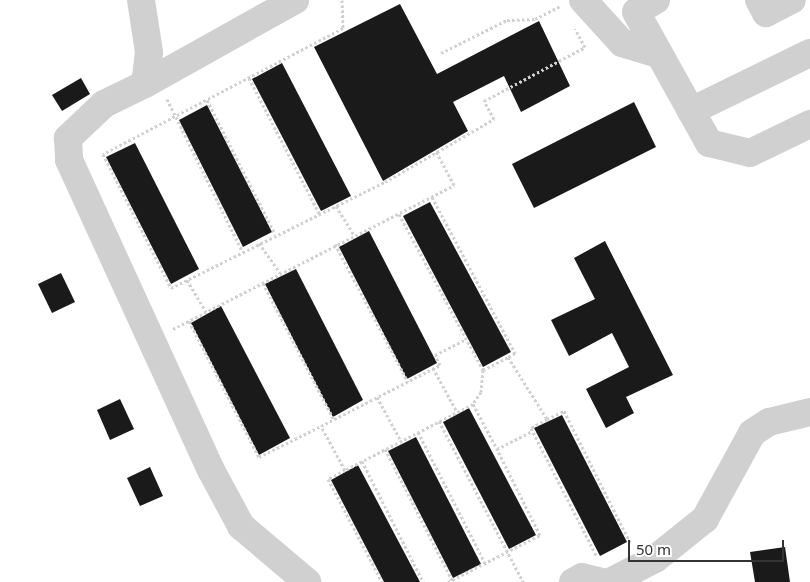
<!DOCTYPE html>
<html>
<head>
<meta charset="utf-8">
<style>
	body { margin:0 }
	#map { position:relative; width:810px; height:582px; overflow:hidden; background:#fff; font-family:"Noto Sans",sans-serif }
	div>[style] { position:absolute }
	.building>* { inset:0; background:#1a1a1a }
	.path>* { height:3px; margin-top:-1.5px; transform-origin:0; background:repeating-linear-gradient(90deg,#d0d0d0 0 2.5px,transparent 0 5px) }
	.minor>* { height:28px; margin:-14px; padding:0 14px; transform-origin:14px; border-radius:14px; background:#d0d0d0 }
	span { translate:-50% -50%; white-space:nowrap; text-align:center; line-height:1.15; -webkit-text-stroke:5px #fff; paint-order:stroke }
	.scale { position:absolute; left:628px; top:540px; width:156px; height:22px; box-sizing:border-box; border:2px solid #333; border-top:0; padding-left:6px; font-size:15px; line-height:18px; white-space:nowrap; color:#333; -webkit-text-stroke:4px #fff; paint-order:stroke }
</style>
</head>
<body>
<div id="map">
	<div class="building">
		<div style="clip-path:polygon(400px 4px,437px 74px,539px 21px,570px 86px,521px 112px,504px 76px,453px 102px,468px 131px,383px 181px,314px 47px)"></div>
		<div style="clip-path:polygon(282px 63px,351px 196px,321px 211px,252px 79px)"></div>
		<div style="clip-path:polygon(81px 78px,90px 94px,62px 111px,52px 95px)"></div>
		<div style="clip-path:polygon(634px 102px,656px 147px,534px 208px,512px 164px)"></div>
		<div style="clip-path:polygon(207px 105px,272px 232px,243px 247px,179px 120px)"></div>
		<div style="clip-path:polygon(135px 143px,199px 269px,171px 284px,106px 157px)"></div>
		<div style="clip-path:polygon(430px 202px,511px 352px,483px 367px,403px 216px)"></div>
		<div style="clip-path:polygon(369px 231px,437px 363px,407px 379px,339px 247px)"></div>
		<div style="clip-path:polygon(605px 241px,673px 375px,626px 397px,634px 413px,606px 428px,586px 389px,629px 367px,612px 333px,569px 356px,551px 320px,595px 299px,574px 258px)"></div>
		<div style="clip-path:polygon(296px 269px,363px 400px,333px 417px,265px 284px)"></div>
		<div style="clip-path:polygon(61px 273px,75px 302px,52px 313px,38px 284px)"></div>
		<div style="clip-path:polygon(221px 306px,290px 438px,259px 455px,191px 323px)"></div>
		<div style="clip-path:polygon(120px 399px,134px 429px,110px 440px,97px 410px)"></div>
		<div style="clip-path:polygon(469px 408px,536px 535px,509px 549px,443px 422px)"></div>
		<div style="clip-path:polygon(562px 415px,627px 542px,600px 556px,534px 428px)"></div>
		<div style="clip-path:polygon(416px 437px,481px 564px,453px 578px,388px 451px)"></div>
		<div style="clip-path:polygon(358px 465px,420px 582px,384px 582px,331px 480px)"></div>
		<div style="clip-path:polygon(150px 467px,163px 496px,140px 506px,127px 478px)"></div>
		<div style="clip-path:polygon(785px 547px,790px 582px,755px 582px,750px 552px)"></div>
	</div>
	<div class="path">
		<div style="left:342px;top:0;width:28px;rotate:88deg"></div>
		<div style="left:343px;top:28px;width:271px;rotate:152.3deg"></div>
		<div style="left:103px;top:154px;width:150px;rotate:63.1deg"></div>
		<div style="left:171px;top:288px;width:239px;rotate:-26.4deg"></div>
		<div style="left:385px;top:182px;width:126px;rotate:-30deg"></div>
		<div style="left:494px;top:119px;width:21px;rotate:-119deg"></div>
		<div style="left:484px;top:101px;width:115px;rotate:-28.1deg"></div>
		<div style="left:585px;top:47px;width:21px;rotate:-119deg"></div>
		<div style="left:441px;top:53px;width:74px;rotate:-26.6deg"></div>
		<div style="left:507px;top:20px;width:28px;rotate:-2deg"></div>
		<div style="left:535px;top:19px;width:30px;rotate:-27deg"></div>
		<div style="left:249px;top:78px;width:152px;rotate:62.6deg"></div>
		<div style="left:167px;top:99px;width:169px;rotate:63.7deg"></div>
		<div style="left:207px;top:100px;width:150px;rotate:63.1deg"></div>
		<div style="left:432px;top:197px;width:177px;rotate:62deg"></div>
		<div style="left:515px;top:353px;width:8px;rotate:150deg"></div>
		<div style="left:508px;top:357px;width:73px;rotate:57.8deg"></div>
		<div style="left:547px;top:419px;width:19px;rotate:-25deg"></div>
		<div style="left:564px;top:411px;width:147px;rotate:63.3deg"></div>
		<div style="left:336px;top:206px;width:34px;rotate:58deg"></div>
		<div style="left:399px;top:214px;width:177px;rotate:61.7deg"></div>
		<div style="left:483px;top:370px;width:22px;rotate:95deg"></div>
		<div style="left:481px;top:392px;width:14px;rotate:124deg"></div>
		<div style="left:473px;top:404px;width:144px;rotate:152.7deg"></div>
		<div style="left:345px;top:470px;width:50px;rotate:-118.6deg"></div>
		<div style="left:321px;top:426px;width:134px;rotate:-27.1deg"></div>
		<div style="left:440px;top:365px;width:11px;rotate:-117deg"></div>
		<div style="left:435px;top:355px;width:35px;rotate:-27deg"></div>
		<div style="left:259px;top:243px;width:37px;rotate:55deg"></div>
		<div style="left:335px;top:244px;width:156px;rotate:62.1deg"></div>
		<div style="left:187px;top:280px;width:37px;rotate:59deg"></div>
		<div style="left:263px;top:283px;width:154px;rotate:62.6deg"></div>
		<div style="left:189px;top:321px;width:153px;rotate:62.8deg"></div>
		<div style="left:259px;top:457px;width:69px;rotate:-26.6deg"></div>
		<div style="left:173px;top:329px;width:316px;rotate:-27.1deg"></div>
		<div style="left:454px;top:185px;width:38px;rotate:-118deg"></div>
		<div style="left:433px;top:368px;width:50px;rotate:61.4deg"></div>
		<div style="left:483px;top:370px;width:28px;rotate:-27deg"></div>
		<div style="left:377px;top:397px;width:50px;rotate:61.4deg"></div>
		<div style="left:473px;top:404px;width:51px;rotate:61.9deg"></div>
		<div style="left:547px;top:419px;width:18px;rotate:151deg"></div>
		<div style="left:531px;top:428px;width:143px;rotate:62.9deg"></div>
		<div style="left:439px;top:421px;width:182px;rotate:62.4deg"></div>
		<div style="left:418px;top:432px;width:147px;rotate:62.9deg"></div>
		<div style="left:385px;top:449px;width:149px;rotate:62.9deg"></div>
		<div style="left:362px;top:461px;width:136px;rotate:63.2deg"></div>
		<div style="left:345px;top:470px;width:19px;rotate:152deg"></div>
		<div style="left:328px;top:479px;width:116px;rotate:62.3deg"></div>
		<div style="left:448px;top:582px;width:103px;rotate:-27.1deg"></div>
		<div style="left:540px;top:535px;width:96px;rotate:-116.6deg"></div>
		<div style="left:497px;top:449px;width:39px;rotate:-27deg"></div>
	</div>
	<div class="minor">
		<div style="left:141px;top:0;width:53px;rotate:81.3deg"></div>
		<div style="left:149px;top:52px;width:32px;rotate:97deg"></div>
		<div style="left:145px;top:84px;width:46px;rotate:154deg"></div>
		<div style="left:104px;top:104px;width:50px;rotate:136.6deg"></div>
		<div style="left:68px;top:138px;width:22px;rotate:87deg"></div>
		<div style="left:69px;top:160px;width:341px;rotate:65.4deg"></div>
		<div style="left:211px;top:470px;width:64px;rotate:61.8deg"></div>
		<div style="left:241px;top:526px;width:87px;rotate:40.3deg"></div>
		<div style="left:583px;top:0;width:58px;rotate:47.8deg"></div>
		<div style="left:622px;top:43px;width:39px;rotate:17deg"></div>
		<div style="left:656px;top:0;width:23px;rotate:149deg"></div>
		<div style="left:636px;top:12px;width:150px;rotate:60.9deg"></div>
		<div style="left:709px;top:143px;width:42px;rotate:13.7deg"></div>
		<div style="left:750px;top:153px;width:67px;rotate:-25.8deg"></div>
		<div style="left:759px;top:0;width:15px;rotate:62deg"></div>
		<div style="left:766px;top:13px;width:29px;rotate:-27deg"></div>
		<div style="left:145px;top:84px;width:172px;rotate:-29.2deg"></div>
		<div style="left:691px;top:111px;width:132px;rotate:-26deg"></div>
		<div style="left:573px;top:582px;width:10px;rotate:-29deg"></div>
		<div style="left:582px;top:577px;width:21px;rotate:14deg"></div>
		<div style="left:610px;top:582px;width:51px;rotate:-27.1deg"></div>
		<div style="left:655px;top:559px;width:64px;rotate:-38.7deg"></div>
		<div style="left:705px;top:519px;width:98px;rotate:-61.3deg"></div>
		<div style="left:752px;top:433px;width:20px;rotate:-33deg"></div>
		<div style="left:769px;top:422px;width:42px;rotate:-13.7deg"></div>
	</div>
	<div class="scale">50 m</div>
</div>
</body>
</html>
